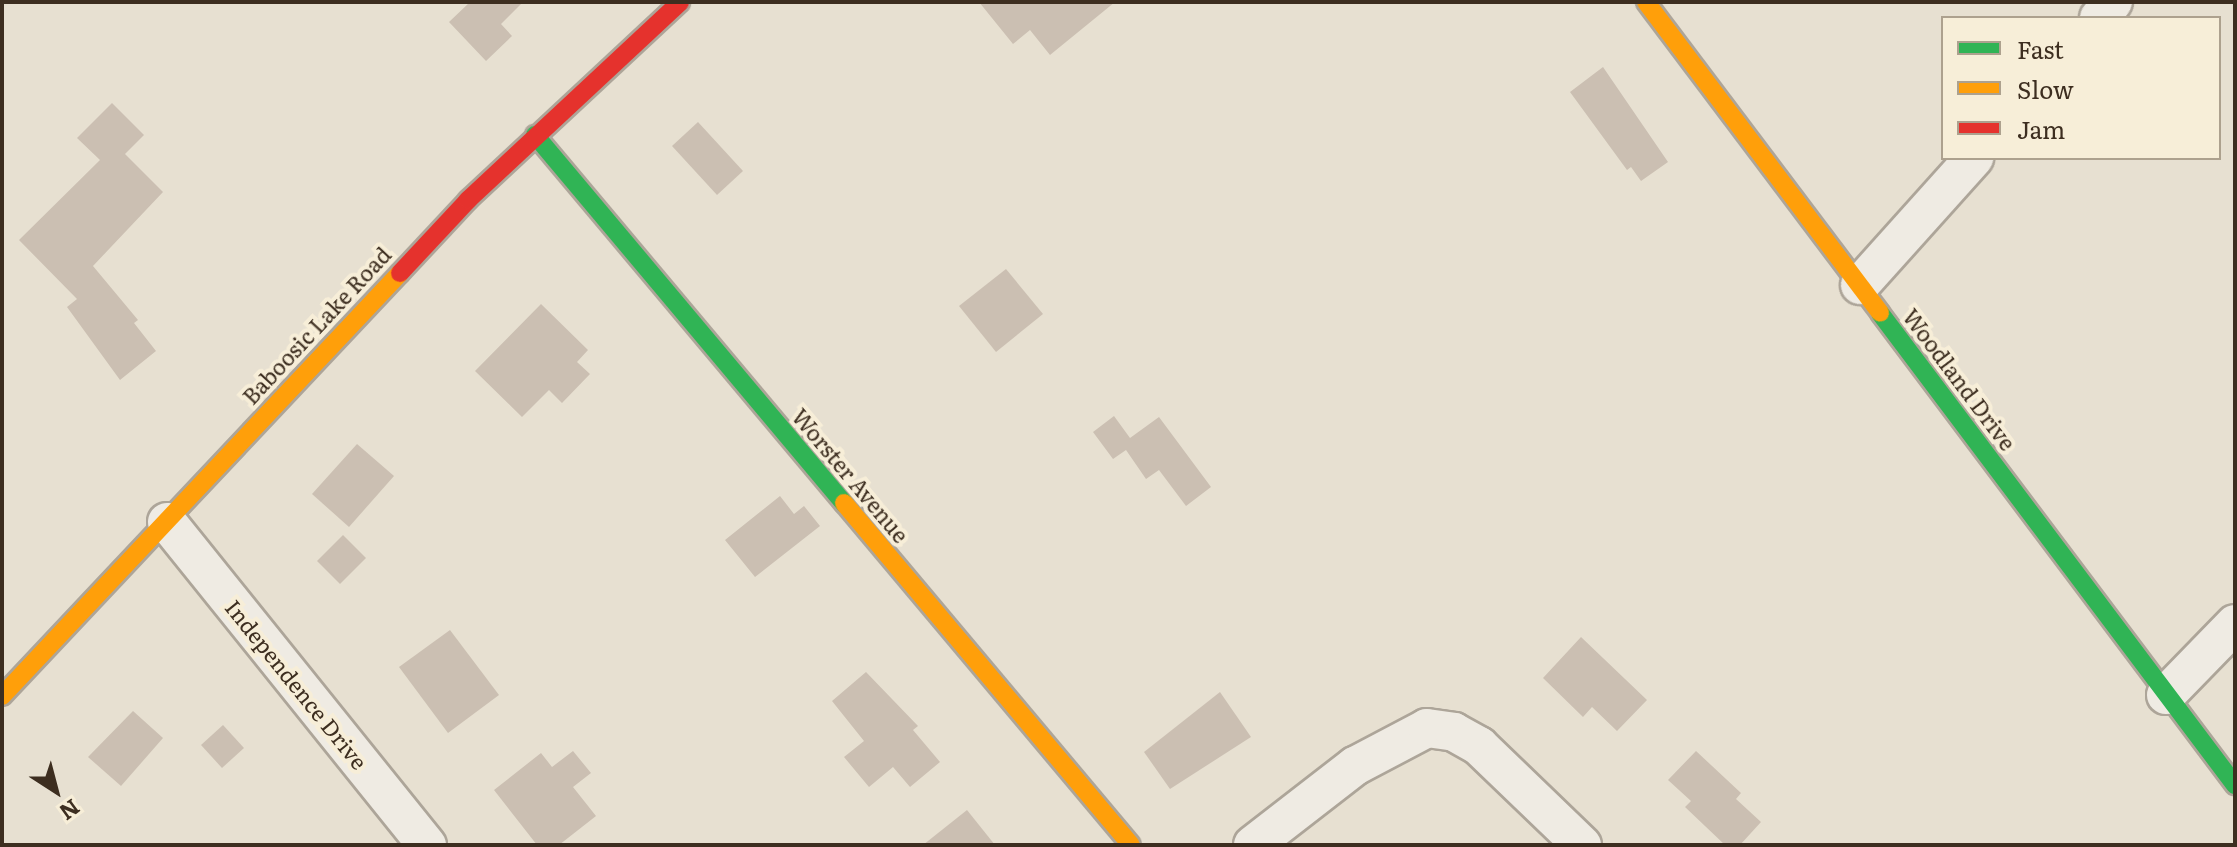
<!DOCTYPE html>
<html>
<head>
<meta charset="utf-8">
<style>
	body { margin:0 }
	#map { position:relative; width:2237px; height:847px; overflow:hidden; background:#e7e0d1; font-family:Literata,serif }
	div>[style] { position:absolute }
	.building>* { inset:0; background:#cbbfb2 }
	.roads { filter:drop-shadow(2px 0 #ada599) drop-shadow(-2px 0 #ada599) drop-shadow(0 2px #ada599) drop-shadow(0 -2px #ada599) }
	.street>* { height:38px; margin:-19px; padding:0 19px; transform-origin:19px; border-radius:19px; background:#efebe3 }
	.fast>* { height:18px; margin:-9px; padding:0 9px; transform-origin:9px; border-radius:9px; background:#30b455 }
	.slow>* { height:18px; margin:-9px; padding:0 9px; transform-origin:9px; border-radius:9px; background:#ff9f0a }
	.jam>* { height:18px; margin:-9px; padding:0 9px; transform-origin:9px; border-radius:9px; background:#e5322d }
	span { translate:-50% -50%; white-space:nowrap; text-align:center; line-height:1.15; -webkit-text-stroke:8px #f7eed8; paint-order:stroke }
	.street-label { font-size:22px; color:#3d2e20 }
	.frame { position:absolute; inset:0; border:4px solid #3d2e20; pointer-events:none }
	.legend { position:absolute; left:1941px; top:16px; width:280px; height:144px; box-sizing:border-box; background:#f7eed8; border:2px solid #ada18e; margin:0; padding:10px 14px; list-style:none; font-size:24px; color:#3d2e20 }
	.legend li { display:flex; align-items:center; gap:16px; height:40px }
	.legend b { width:40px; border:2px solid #ada18e }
	.north { position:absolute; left:16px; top:751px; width:80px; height:80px; -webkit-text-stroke:6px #f7eed8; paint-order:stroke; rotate:144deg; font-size:22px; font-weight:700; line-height:32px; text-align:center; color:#3d2e20 }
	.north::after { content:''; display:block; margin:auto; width:28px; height:36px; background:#3d2e20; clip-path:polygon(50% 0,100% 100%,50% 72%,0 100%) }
</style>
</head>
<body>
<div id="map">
	<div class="building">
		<div style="clip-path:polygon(470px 2px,523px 2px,501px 24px,512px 36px,486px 61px,449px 22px)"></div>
		<div style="clip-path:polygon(979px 2px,1115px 2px,1050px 55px,1030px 30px,1013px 44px)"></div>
		<div style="clip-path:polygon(1603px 67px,1668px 162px,1641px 181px,1631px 167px,1627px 170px,1570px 92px)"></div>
		<div style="clip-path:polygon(112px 103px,144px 135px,125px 154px,163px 192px,93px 266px,138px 320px,134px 323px,156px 351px,120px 380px,67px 307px,77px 299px,19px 240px,100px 160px,77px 138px)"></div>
		<div style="clip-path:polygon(698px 122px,743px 171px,717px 195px,672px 146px)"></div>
		<div style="clip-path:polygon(1006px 269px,1043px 314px,996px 352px,959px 306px)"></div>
		<div style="clip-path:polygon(541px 304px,588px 350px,577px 362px,590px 374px,562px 403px,549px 390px,522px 417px,475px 371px)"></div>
		<div style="clip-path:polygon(1114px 416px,1130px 438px,1159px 417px,1211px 487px,1186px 506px,1159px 470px,1146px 479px,1126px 450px,1113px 459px,1093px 432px)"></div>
		<div style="clip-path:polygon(357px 444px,394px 476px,349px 527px,312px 494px)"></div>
		<div style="clip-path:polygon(780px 496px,794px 514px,804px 506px,820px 526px,755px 577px,725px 540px)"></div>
		<div style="clip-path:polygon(343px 535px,366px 558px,340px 584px,317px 561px)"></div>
		<div style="clip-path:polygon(450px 630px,499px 695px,448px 733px,399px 667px)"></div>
		<div style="clip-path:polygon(1581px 637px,1647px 700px,1617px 731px,1592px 707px,1583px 717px,1543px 678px)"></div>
		<div style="clip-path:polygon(866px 672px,918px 726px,913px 730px,940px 762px,910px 787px,893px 767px,869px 787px,844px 757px,864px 741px,832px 701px)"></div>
		<div style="clip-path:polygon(1220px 692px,1251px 737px,1170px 789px,1144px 752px)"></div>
		<div style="clip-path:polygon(133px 711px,163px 738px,121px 786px,88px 757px)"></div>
		<div style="clip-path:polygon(223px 725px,244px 748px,222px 768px,201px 745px)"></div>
		<div style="clip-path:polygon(573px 751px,591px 773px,573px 787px,596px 816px,559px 845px,537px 845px,494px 790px,541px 753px,552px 767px)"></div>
		<div style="clip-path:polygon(1696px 751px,1741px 793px,1736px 799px,1761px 822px,1740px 845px,1725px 845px,1685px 807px,1691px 801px,1668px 780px)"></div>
		<div style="clip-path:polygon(967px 810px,995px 845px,923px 845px)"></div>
	</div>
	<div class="roads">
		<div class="street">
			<div style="left:2099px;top:18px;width:21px;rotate:-49deg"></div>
			<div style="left:1860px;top:285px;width:171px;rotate:-48.1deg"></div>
			<div style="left:167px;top:522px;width:415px;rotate:51.2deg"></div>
			<div style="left:2166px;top:695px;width:99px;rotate:-45.8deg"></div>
			<div style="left:1253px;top:845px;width:129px;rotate:-37.8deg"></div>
			<div style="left:1355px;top:766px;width:81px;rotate:-27.8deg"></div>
			<div style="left:1427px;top:728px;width:27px;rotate:8deg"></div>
			<div style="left:1454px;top:732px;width:29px;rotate:29deg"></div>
			<div style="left:1479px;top:746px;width:143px;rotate:43.9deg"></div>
		</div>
		<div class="fast">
			<div style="left:535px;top:135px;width:481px;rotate:50deg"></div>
			<div style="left:1880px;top:313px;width:591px;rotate:53.05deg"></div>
		</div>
		<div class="slow">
			<div style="left:1646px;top:2px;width:389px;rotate:53deg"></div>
			<div style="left:844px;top:503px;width:446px;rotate:50deg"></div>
			<div style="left:2px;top:696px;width:581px;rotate:-46.74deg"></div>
		</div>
		<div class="jam">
			<div style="left:400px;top:273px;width:100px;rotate:-47deg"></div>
			<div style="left:468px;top:200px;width:290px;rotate:-43deg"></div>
		</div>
	</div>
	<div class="street-label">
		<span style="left:316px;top:325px;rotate:-47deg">Baboosic Lake Road</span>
		<span style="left:1960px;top:379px;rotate:53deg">Woodland Drive</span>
		<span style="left:851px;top:475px;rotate:50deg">Worster Avenue</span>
		<span style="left:297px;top:684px;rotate:51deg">Independence Drive</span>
	</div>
	<div class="frame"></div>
	<ul class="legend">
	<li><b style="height:10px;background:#30b455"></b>Fast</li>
	<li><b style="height:10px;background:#ff9f0a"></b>Slow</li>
	<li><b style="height:10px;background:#e5322d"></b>Jam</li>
	</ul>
	<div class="north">N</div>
</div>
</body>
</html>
